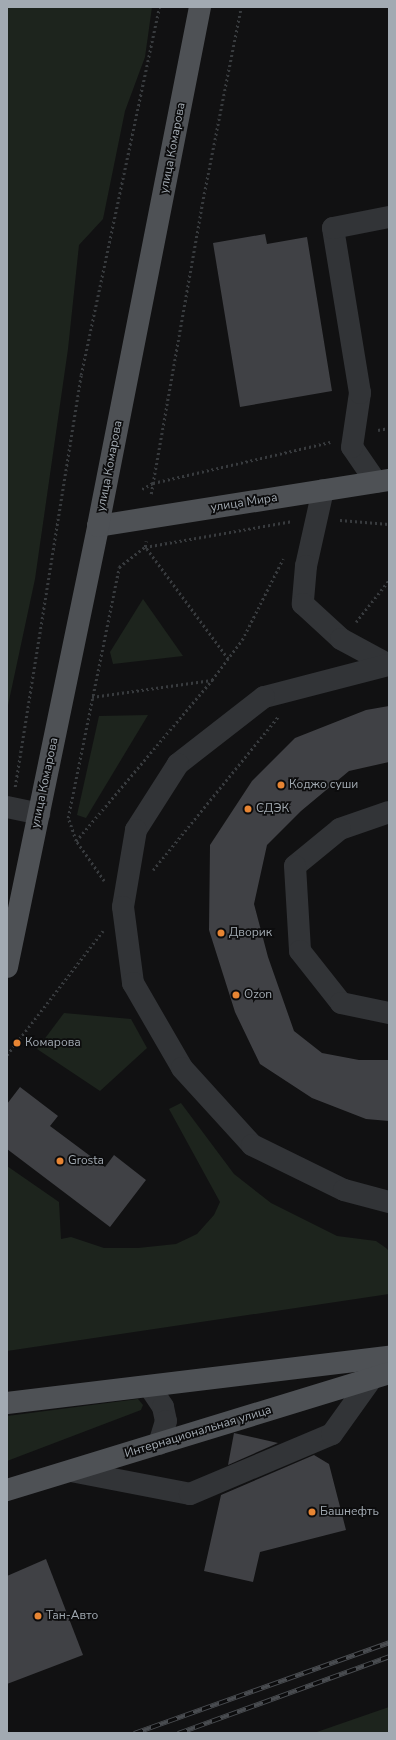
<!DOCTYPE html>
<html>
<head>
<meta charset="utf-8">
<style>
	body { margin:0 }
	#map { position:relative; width:396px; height:1740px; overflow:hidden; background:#111112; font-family:"Nunito Sans",sans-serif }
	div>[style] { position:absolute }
	.green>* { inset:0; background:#1d241d }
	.building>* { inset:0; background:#404145 }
	.path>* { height:2.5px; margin-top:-1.25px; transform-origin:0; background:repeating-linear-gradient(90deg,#383b3e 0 2px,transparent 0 5px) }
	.minor>* { height:22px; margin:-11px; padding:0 11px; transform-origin:11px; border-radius:11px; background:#323437 }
	.major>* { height:22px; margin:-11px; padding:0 11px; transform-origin:11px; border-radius:11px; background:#4e5155 }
	.rail>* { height:4.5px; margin-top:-2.25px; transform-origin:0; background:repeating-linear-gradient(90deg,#0c0c0d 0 9px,#494c50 0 18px); box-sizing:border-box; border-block:1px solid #494c50 }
	.dots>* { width:11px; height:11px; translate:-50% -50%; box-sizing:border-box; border:2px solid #0c0c0d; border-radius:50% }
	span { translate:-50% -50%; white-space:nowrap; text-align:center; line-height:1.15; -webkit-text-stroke:3.5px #0c0c0d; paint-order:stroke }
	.street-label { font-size:12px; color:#a2aab2 }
	.poi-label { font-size:12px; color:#a2aab2 }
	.left { translate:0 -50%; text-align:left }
	.frame { position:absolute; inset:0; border:8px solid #a2aab2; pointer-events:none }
</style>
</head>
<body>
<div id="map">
	<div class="green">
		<div style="clip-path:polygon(7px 7px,152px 7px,145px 57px,125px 111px,103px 219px,79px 245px,68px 349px,35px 579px,7px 710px)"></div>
		<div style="clip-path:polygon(143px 599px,183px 656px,113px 664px,110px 652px)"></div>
		<div style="clip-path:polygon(148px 715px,86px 818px,77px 815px,99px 716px)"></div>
		<div style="clip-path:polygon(64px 1013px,131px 1019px,147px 1048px,100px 1091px,37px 1049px)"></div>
		<div style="clip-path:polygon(181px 1103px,234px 1174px,271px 1203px,337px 1236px,376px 1241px,386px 1248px,389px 1251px,389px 1294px,7px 1351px,7px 1166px,59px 1202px,61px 1239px,71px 1237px,104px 1248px,138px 1248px,176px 1244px,197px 1234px,214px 1215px,220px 1202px,169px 1109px)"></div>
		<div style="clip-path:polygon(138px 1399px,143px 1405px,141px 1410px,7px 1461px,7px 1416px)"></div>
		<div style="clip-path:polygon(389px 1707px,389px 1733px,314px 1733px)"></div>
	</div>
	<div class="building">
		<div style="clip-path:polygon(265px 234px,267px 244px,307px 237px,332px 391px,240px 407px,213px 243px)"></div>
		<div style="clip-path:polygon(389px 706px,389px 762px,349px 771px,301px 811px,267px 845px,254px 904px,268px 957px,294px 1031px,322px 1053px,359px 1060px,389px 1060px,389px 1121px,366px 1119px,312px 1098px,260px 1064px,235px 1012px,209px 930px,210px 845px,252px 781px,295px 738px,366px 710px)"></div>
		<div style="clip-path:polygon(20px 1087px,58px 1116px,50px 1126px,105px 1167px,114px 1155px,146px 1180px,110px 1227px,7px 1149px,7px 1104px)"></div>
		<div style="clip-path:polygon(234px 1433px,278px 1443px,228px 1465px)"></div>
		<div style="clip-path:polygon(314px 1455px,329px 1464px,346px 1530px,260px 1552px,253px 1582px,204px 1571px,221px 1495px)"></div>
		<div style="clip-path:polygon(46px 1559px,83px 1655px,7px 1684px,7px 1576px)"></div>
	</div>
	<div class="path">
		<div style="left:378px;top:430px;width:11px;rotate:-10deg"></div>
		<div style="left:142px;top:489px;width:13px;rotate:-29deg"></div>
		<div style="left:153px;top:483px;width:182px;rotate:-13deg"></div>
		<div style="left:151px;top:494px;width:305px;rotate:-80deg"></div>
		<div style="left:204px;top:194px;width:191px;rotate:-78.8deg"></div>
		<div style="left:340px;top:520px;width:49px;rotate:4.7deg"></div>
		<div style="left:356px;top:622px;width:53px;rotate:-51.8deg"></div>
		<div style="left:228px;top:659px;width:139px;rotate:-126.5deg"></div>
		<div style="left:145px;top:547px;width:150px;rotate:-10deg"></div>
		<div style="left:92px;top:697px;width:121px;rotate:-8.1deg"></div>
		<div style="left:15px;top:787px;width:417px;rotate:-80.9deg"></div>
		<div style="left:81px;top:375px;width:376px;rotate:-78deg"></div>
		<div style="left:76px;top:841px;width:211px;rotate:-49.8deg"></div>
		<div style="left:212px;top:680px;width:50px;rotate:-53.1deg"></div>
		<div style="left:242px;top:640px;width:91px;rotate:-63.2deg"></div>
		<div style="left:153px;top:870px;width:198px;rotate:-50.8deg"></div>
		<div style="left:104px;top:881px;width:49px;rotate:-125deg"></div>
		<div style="left:76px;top:841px;width:24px;rotate:-109deg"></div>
		<div style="left:68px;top:818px;width:256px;rotate:-78.5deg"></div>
		<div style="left:119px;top:567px;width:33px;rotate:-38deg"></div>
		<div style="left:145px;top:547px;width:6px;rotate:-81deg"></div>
		<div style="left:7px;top:1055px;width:157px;rotate:-52.3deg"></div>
	</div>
	<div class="minor">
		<div style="left:376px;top:482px;width:42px;rotate:-124.4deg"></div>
		<div style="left:352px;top:447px;width:55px;rotate:-81.6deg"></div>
		<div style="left:360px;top:393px;width:167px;rotate:-99.3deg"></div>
		<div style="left:333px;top:228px;width:57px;rotate:-11.1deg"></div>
		<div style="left:323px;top:490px;width:78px;rotate:102.6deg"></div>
		<div style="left:306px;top:566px;width:38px;rotate:95deg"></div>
		<div style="left:303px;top:604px;width:52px;rotate:42.6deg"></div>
		<div style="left:341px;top:639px;width:55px;rotate:28.4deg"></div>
		<div style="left:388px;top:665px;width:128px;rotate:165.5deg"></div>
		<div style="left:264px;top:697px;width:109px;rotate:142.1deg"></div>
		<div style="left:178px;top:764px;width:78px;rotate:122.5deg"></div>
		<div style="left:136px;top:830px;width:78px;rotate:99.6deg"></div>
		<div style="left:123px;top:907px;width:77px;rotate:82.5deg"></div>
		<div style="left:133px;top:983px;width:98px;rotate:60deg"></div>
		<div style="left:182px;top:1068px;width:104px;rotate:47.7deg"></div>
		<div style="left:252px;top:1145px;width:102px;rotate:26.1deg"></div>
		<div style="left:344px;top:1190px;width:47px;rotate:14.9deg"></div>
		<div style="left:7px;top:807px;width:33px;rotate:12deg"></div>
		<div style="left:389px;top:812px;width:52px;rotate:160.9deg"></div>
		<div style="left:340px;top:829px;width:58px;rotate:140.6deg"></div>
		<div style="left:295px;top:866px;width:85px;rotate:86.6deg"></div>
		<div style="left:300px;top:951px;width:66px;rotate:51.7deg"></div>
		<div style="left:341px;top:1003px;width:49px;rotate:11.8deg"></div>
		<div style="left:149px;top:1386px;width:25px;rotate:56deg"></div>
		<div style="left:163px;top:1407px;width:14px;rotate:78deg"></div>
		<div style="left:166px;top:1421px;width:24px;rotate:107deg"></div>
		<div style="left:71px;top:1471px;width:121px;rotate:10.9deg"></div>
		<div style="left:190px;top:1494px;width:154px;rotate:-22.9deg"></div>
		<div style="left:332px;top:1434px;width:65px;rotate:-54.4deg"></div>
	</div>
	<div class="major">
		<div style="left:98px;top:526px;width:295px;rotate:-9deg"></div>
		<div style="left:7px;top:967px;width:450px;rotate:-78.3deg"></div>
		<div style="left:98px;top:526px;width:529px;rotate:-78.88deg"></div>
		<div style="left:7px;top:1403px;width:385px;rotate:-6.9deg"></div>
		<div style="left:7px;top:1490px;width:400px;rotate:-17deg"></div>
	</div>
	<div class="rail">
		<div style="left:134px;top:1733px;width:271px;rotate:-19.6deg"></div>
		<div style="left:178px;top:1733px;width:225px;rotate:-20deg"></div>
	</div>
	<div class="dots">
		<div style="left:281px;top:785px;background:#e78533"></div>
		<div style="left:248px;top:809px;background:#e78533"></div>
		<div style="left:221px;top:933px;background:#e78533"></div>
		<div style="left:236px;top:995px;background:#e78533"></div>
		<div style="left:17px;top:1043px;background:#e78533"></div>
		<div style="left:60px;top:1161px;background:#e78533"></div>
		<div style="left:312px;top:1512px;background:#e78533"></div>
		<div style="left:38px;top:1616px;background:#e78533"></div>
	</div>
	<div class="street-label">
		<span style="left:173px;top:148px;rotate:-79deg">улица Комарова</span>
		<span style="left:110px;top:466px;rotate:-79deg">улица Комарова</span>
		<span style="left:244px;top:503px;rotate:-9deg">улица Мира</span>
		<span style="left:45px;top:783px;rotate:-78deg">улица Комарова</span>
		<span style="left:198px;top:1432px;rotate:-17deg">Интернациональная улица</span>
	</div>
	<div class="poi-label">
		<span class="left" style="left:289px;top:785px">Коджо суши</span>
		<span class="left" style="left:256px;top:809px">СДЭК</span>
		<span class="left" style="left:229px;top:933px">Дворик</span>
		<span class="left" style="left:244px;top:995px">Ozon</span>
		<span class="left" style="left:25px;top:1043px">Комарова</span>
		<span class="left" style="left:68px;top:1161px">Grosta</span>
		<span class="left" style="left:320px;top:1512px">Башнефть</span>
		<span class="left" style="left:46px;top:1616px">Тан-Авто</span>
	</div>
	<div class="frame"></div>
</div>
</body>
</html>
